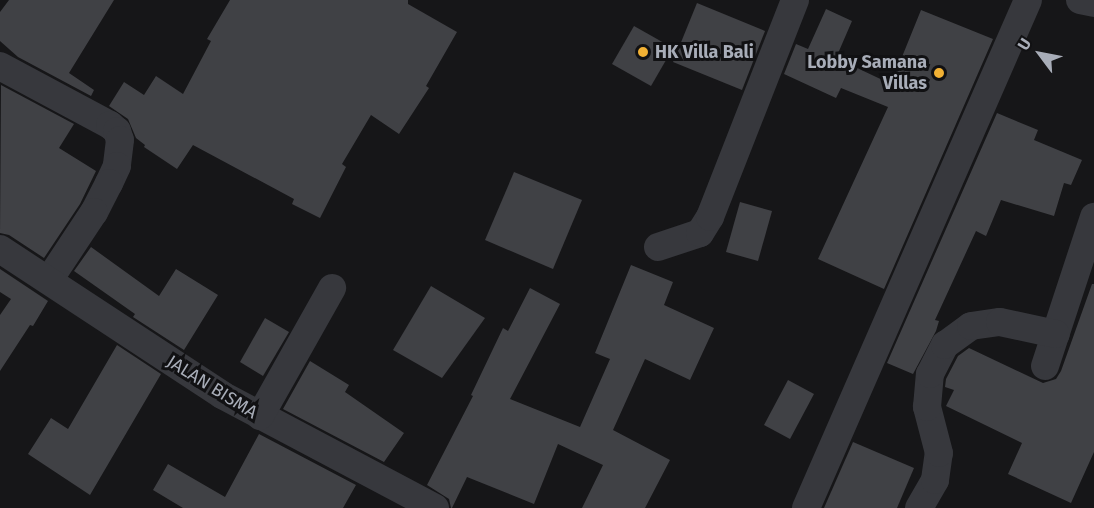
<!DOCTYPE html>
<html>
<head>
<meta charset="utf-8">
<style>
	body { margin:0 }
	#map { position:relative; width:1094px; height:508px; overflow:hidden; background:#161618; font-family:"Fira Sans",sans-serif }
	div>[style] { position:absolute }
	.building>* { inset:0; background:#404145 }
	.street>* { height:28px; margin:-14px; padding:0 14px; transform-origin:14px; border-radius:14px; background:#37383d }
	.dots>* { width:16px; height:16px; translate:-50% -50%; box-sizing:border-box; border:3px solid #111113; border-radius:50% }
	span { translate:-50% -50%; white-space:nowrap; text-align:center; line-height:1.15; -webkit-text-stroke:6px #111113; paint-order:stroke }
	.poi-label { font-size:18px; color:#a8adb8; font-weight:700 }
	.left { translate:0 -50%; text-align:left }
	.right { translate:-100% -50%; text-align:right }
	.street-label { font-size:18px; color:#a8adb8 }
	.north { position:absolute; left:1010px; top:24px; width:60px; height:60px; -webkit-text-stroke:4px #111113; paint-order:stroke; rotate:302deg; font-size:16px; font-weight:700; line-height:24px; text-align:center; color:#a8adb8 }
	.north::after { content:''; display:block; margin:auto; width:21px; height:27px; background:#a8adb8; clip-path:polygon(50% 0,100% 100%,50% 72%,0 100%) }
</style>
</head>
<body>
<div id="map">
	<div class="building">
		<div style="clip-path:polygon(9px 0,114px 0,69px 73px,94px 90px,91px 96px,18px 57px,0 41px,0 12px)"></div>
		<div style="clip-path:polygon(230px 0,408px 0,408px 4px,457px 32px,426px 86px,429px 88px,399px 134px,371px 115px,342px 164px,346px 167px,320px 218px,292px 204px,294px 199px,193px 145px,177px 169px,144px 147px,145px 145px,136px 138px,128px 119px,109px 106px,124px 82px,144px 95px,156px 76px,183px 94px,211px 41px,207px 39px)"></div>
		<div style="clip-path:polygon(697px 3px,765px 31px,742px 90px,673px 62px)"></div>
		<div style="clip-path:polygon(826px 9px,852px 21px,836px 58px,891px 84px,921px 10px,993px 39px,884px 289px,818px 259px,888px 107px,841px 88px,836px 98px,784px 74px,796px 44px,808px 49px)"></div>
		<div style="clip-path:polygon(634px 26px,673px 48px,651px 86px,612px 64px)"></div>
		<div style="clip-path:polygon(1px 85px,74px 124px,59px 148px,96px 171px,80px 204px,44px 258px,9px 235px,0 233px)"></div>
		<div style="clip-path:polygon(997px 113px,1038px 130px,1034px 140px,1082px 160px,1071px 185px,1064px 183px,1054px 216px,1001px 200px,986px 236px,976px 231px,935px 320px,939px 321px,936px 331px,913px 374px,887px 363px)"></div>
		<div style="clip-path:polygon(514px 172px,582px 200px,553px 269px,485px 240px)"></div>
		<div style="clip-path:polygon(740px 202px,772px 211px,758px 261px,726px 252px)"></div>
		<div style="clip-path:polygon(91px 247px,159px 296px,176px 269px,218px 295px,184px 350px,133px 317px,135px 314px,74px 271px)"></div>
		<div style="clip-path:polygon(631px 265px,673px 282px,664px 305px,714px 328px,690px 380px,645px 359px,613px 430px,670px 460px,645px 508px,582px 508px,603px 465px,558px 444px,534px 504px,467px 477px,452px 508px,451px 508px,449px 499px,427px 485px,473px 396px,471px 395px,503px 328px,508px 331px,530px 288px,560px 304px,510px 399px,580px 427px,610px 359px,595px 353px)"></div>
		<div style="clip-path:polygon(0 269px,48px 301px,33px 326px,30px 325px,0 371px,0 315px,11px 299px,0 292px)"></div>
		<div style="clip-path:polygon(1092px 284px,1094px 284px,1094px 452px,1071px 503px,1008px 474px,1022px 443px,946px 406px,954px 390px,945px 387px,946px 379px,958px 356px,969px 348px,1043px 383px,1056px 379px,1061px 371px)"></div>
		<div style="clip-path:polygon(431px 286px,485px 318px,442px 378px,393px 350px)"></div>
		<div style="clip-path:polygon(265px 318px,289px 332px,263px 376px,240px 362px)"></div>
		<div style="clip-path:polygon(117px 345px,161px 374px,90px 495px,28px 454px,51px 418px,68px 429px)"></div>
		<div style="clip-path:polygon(310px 361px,349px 385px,345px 392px,404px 433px,384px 462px,283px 409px)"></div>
		<div style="clip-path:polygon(788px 380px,814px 394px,790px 439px,764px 425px)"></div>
		<div style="clip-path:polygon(259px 434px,356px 485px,343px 508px,183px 508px,153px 490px,168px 464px,225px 497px)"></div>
		<div style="clip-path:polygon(853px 442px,914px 468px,897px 508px,824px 508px)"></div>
	</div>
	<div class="street">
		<div style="left:1080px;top:0;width:14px;rotate:12deg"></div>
		<div style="left:0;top:66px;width:125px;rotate:28.2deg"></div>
		<div style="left:110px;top:125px;width:9px;rotate:41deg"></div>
		<div style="left:117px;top:131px;width:9px;rotate:72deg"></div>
		<div style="left:120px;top:140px;width:26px;rotate:97deg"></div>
		<div style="left:117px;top:166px;width:19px;rotate:115deg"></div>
		<div style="left:109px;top:183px;width:33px;rotate:117deg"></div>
		<div style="left:94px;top:212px;width:82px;rotate:123.5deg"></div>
		<div style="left:658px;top:247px;width:44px;rotate:-18.4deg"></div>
		<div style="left:700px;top:233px;width:19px;rotate:-58deg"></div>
		<div style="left:710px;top:217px;width:233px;rotate:-68.6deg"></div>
		<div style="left:0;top:249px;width:266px;rotate:33.3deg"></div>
		<div style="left:222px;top:395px;width:241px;rotate:27.9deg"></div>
		<div style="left:1045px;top:366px;width:157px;rotate:-71.8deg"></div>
		<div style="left:260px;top:416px;width:147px;rotate:-60.6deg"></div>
		<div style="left:806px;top:508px;width:554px;rotate:-66.39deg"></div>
		<div style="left:919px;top:508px;width:32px;rotate:-60deg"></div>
		<div style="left:935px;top:480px;width:27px;rotate:-82deg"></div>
		<div style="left:939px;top:453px;width:48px;rotate:-104.6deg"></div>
		<div style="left:927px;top:407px;width:33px;rotate:-85deg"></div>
		<div style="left:930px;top:374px;width:33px;rotate:-63deg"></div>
		<div style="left:945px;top:345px;width:32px;rotate:-36deg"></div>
		<div style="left:971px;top:326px;width:29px;rotate:-8deg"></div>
		<div style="left:1000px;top:322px;width:57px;rotate:12.1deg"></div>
	</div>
	<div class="dots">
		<div style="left:643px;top:52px;background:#f2b134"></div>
		<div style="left:939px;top:73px;background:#f2b134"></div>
	</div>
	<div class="poi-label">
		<span class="left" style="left:655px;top:52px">HK Villa Bali</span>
		<span class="right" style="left:927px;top:73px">Lobby Samana<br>Villas</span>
	</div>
	<div class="street-label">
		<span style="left:212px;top:387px;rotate:32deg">JALAN BISMA</span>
	</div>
	<div class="north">U</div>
</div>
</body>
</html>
